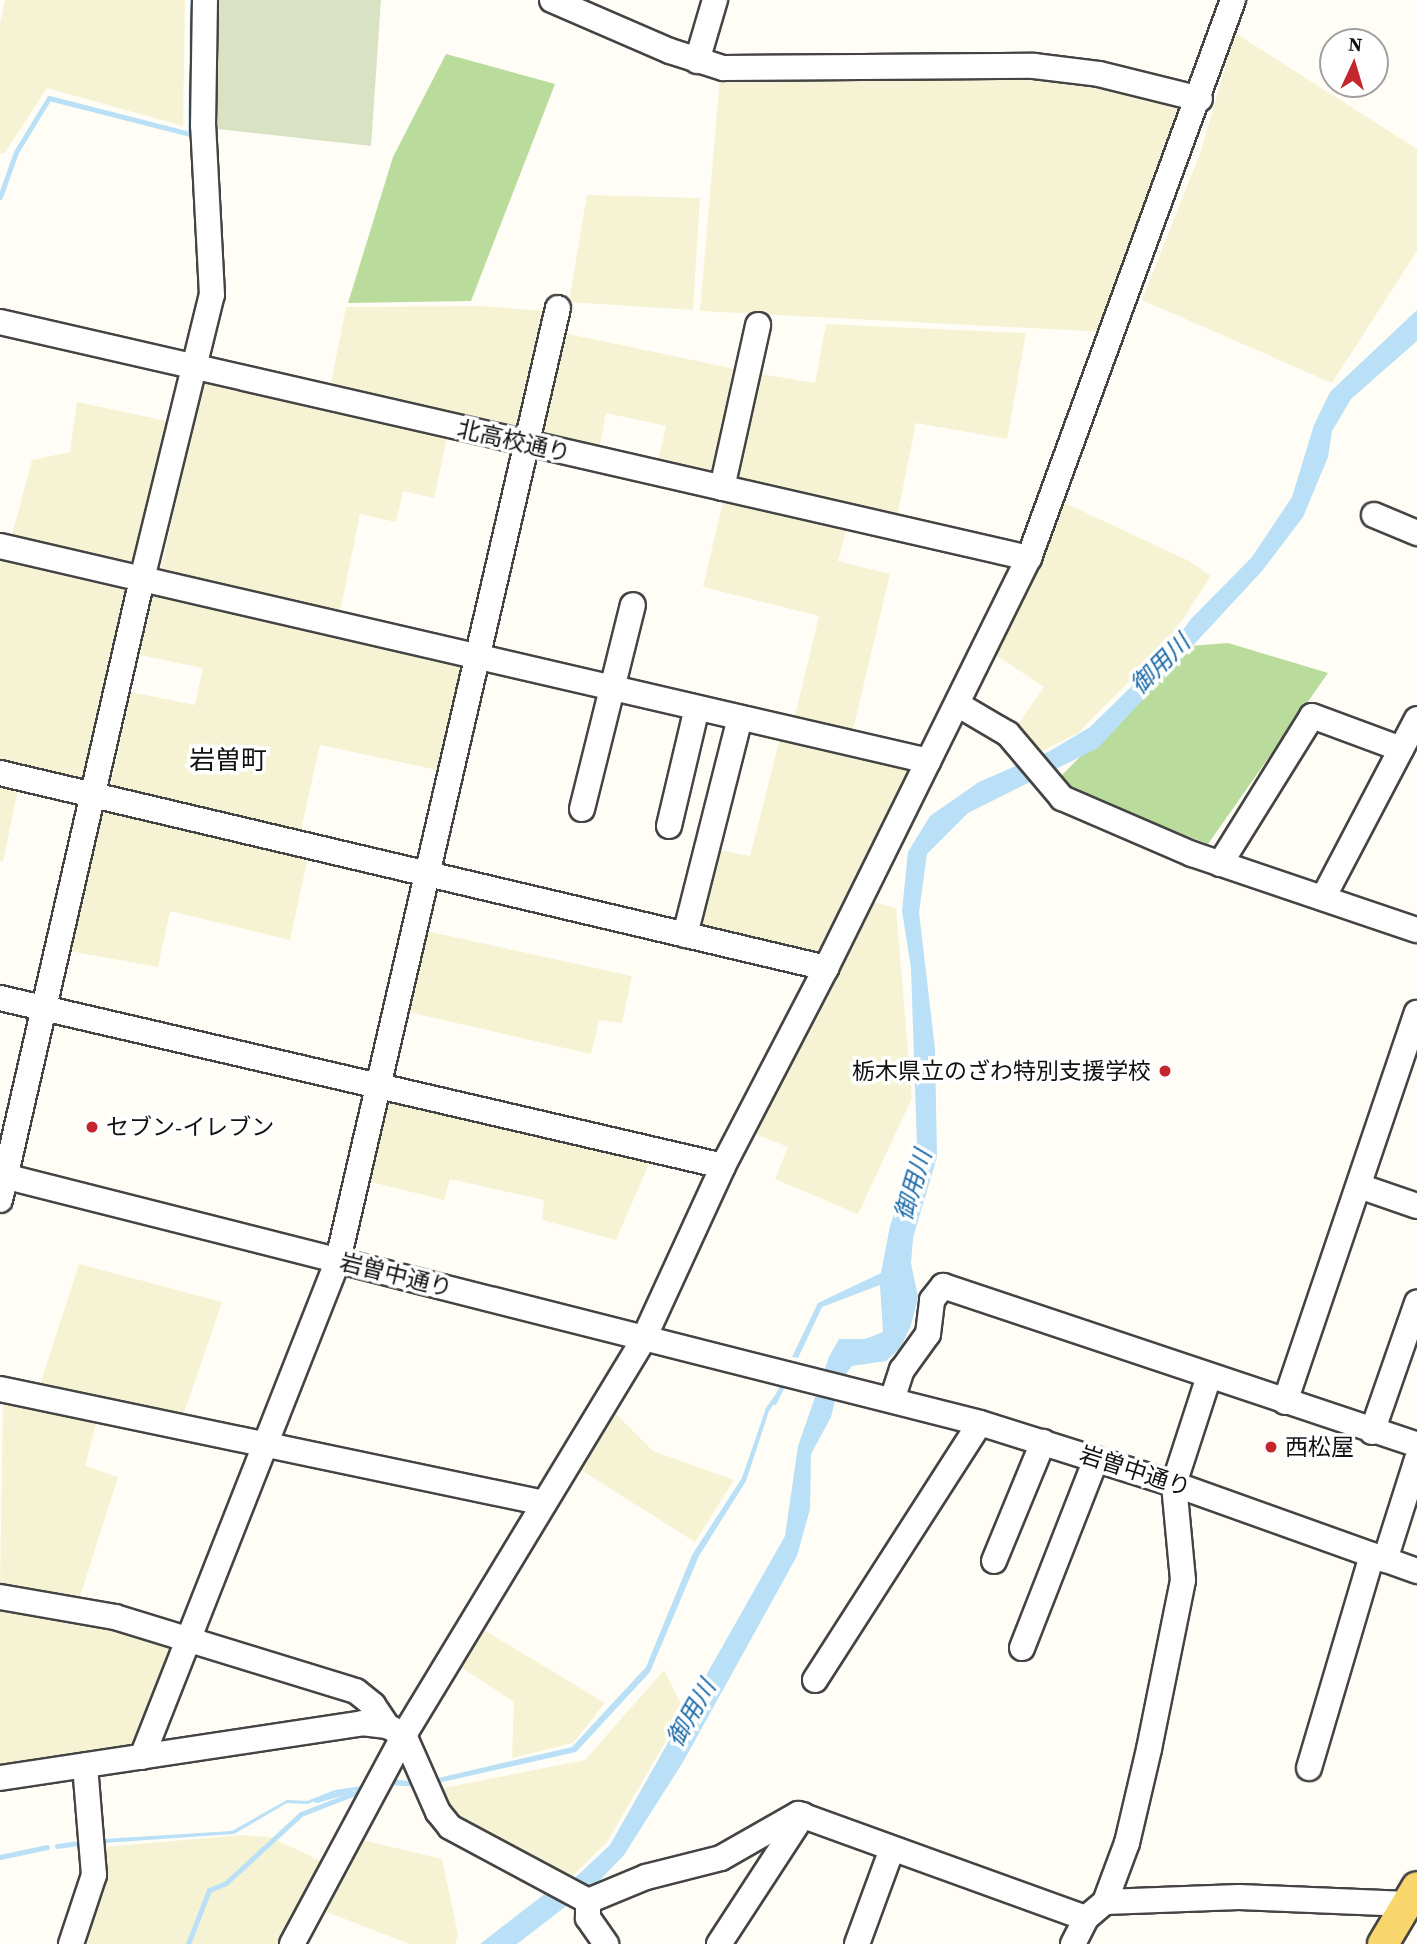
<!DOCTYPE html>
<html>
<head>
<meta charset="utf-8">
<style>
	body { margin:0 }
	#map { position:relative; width:1417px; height:1944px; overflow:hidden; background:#fffdf5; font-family:"Source Serif 4","Noto Sans JP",serif }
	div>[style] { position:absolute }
	.farmland>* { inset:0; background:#f6f3d4 }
	.forest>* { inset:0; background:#b9dc9c }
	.cemetery>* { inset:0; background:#d9e3c4 }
	.water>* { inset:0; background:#b9e0f7 }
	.stream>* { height:5px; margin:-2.5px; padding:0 2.5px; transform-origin:2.5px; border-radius:2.5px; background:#b9e0f7 }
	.roads { filter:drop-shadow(2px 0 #444) drop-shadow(-2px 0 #444) drop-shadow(0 2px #444) drop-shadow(0 -2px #444) }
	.minor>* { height:24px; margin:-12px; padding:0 12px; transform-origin:12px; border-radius:12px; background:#fff }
	.major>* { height:30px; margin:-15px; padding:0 15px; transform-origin:15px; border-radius:15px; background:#f9d66b }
	.dots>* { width:19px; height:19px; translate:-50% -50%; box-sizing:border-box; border:4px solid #fff; border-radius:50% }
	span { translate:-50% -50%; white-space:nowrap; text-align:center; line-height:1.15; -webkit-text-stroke:7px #fff; paint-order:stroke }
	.street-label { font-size:23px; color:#111 }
	.poi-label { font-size:23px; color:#111 }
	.right { translate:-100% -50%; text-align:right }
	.left { translate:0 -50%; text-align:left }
	.water-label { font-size:24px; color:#1768a6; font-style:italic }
	.quarter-label { font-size:26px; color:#111 }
	.north { position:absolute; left:1319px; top:28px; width:70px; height:70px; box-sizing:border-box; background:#fff; border:2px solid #a0a0a0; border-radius:50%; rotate:4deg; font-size:19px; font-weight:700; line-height:28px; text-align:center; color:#111 }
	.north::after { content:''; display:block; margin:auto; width:24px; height:32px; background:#c4262e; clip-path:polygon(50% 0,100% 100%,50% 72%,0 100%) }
</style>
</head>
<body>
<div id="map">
	<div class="farmland">
		<div style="clip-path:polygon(5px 0,185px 0,183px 126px,47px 88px,4px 154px,0 153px,0 24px)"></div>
		<div style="clip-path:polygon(1235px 33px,1417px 149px,1417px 251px,1332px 383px,1142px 300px,1201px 151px)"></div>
		<div style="clip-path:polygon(1033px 75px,1092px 82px,1188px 107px,1107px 332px,700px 311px,720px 77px)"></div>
		<div style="clip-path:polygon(587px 195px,700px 198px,693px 310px,569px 302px)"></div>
		<div style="clip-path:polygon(479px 306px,547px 311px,520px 434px,330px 389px,346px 307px)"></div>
		<div style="clip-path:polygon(826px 324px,1026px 333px,1007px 439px,916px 423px,896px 522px,729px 484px,754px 373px,815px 383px)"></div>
		<div style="clip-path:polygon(559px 332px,740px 370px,715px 478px,657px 466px,666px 426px,606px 413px,599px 452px,536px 437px)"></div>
		<div style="clip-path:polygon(204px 378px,448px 433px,434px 498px,403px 491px,396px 522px,360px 514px,339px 617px,160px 573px)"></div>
		<div style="clip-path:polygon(77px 402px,167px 421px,136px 570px,11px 539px,32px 460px,70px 452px)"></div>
		<div style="clip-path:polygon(723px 502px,847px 527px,838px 561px,890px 574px,852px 734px,794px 720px,819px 616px,703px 587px)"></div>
		<div style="clip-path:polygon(1065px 503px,1189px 561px,1211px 576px,1166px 645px,1078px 733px,1042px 751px,1015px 729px,1044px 687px,994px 654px)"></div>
		<div style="clip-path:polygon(0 553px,130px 583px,83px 786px,0 766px)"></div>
		<div style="clip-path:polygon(154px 591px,465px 664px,442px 771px,320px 745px,300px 834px,110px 789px,131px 692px,195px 705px,203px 668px,140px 655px)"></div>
		<div style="clip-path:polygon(780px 738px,915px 768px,817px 956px,696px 924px,714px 849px,750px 856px)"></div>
		<div style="clip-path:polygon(0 780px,19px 785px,3px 861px,0 861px)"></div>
		<div style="clip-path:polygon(105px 805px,309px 852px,290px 940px,170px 911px,158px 967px,69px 951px)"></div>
		<div style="clip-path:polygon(869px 901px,896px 908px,912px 1098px,858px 1214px,775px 1179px,788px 1147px,750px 1132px)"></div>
		<div style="clip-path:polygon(426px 931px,632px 976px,622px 1023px,599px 1020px,591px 1054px,404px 1011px)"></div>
		<div style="clip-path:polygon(386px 1096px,652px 1157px,616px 1240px,542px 1220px,544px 1200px,450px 1179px,444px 1200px,367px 1181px)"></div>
		<div style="clip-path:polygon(79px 1264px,222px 1302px,183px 1416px,39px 1388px)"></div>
		<div style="clip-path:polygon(3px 1398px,98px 1417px,85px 1466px,118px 1477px,79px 1600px,0 1587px)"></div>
		<div style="clip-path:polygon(616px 1414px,653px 1451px,734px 1480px,695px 1542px,581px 1470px)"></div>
		<div style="clip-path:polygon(0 1604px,109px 1622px,176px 1644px,137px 1749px,0 1770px)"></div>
		<div style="clip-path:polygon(484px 1630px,605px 1703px,573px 1743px,512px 1758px,514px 1702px,461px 1667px)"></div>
		<div style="clip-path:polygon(664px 1670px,684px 1710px,607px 1842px,568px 1880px,453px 1821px,438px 1789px,585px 1760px)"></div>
		<div style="clip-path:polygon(241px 1835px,270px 1837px,325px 1863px,283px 1944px,83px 1944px,106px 1887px,104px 1847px)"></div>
		<div style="clip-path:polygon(358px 1839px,442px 1859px,458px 1935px,455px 1944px,409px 1944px,327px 1912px)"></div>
	</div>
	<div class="forest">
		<div style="clip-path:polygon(446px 54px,555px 84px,471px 301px,348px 303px,393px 157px)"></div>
		<div style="clip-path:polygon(1228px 643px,1328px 673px,1208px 844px,1078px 793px,1060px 777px,1190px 646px)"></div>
	</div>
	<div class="cemetery">
		<div style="clip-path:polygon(211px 0,381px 0,371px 146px,208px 128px)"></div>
	</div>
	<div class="water">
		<div style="clip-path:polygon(1417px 310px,1417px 341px,1351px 399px,1332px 431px,1328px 457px,1303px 517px,1262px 571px,1098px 748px,968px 813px,927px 854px,919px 912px,935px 1049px,937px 1157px,913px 1238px,911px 1263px,918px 1297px,911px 1325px,901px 1347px,886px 1361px,852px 1366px,840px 1381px,831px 1417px,811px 1454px,810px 1509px,797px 1556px,683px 1762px,624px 1855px,600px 1880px,517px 1944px,480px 1944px,546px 1893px,577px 1876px,610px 1845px,785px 1536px,798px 1446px,829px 1357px,839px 1339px,865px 1339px,883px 1332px,880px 1285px,822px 1307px,798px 1358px,792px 1357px,818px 1303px,881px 1273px,890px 1226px,917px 1146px,911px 968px,902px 911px,908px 852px,930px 816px,979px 782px,1050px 751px,1090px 727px,1169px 650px,1190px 620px,1252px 557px,1292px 497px,1314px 425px,1330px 392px)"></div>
		<div style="clip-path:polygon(775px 1395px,779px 1396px,769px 1411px,746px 1481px,699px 1556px,650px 1672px,576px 1752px,420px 1787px,388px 1785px,390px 1779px,421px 1782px,572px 1747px,646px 1667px,692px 1555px,742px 1478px,766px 1408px)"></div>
		<div style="clip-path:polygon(369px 1785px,367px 1790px,336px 1792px,308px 1804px,287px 1803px,234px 1834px,104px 1843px,103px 1839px,232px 1831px,287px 1800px,307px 1801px,335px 1790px)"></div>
	</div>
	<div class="stream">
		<div style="left:0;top:197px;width:48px;rotate:-70.4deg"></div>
		<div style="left:16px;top:152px;width:63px;rotate:-58.6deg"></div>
		<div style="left:49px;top:98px;width:146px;rotate:14.3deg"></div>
		<div style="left:190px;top:134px;width:134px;rotate:-89.1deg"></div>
		<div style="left:774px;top:1402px;width:25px;rotate:-64deg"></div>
		<div style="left:316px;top:1800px;width:35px;rotate:-16deg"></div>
		<div style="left:57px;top:1846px;width:28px;rotate:-8deg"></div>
		<div style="left:0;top:1857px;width:48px;rotate:-12deg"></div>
		<div style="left:188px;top:1944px;width:58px;rotate:-68.7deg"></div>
		<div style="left:209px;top:1890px;width:18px;rotate:-22deg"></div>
		<div style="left:226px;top:1883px;width:102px;rotate:-42.6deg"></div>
		<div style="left:301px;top:1814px;width:69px;rotate:-21.3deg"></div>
	</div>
	<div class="roads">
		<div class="minor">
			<div style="left:552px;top:0;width:129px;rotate:23.4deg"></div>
			<div style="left:670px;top:51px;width:56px;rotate:17.8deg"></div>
			<div style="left:723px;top:68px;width:311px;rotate:-0.4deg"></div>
			<div style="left:1034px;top:66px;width:65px;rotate:7deg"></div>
			<div style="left:1099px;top:74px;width:104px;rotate:13.9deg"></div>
			<div style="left:697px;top:61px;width:64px;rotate:-73.6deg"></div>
			<div style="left:0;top:322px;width:1056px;rotate:12.92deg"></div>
			<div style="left:722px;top:488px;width:167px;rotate:-77.5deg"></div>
			<div style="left:1374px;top:515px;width:47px;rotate:22.7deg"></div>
			<div style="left:0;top:546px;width:953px;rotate:13.04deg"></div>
			<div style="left:957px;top:704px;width:59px;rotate:30.5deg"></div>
			<div style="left:1008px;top:734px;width:84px;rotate:49.8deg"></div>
			<div style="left:1062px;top:798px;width:142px;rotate:23.3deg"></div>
			<div style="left:1192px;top:854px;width:237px;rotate:18.7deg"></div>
			<div style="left:0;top:773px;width:849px;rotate:13.28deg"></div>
			<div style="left:582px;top:809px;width:210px;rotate:-76deg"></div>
			<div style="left:669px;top:826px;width:121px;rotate:-76.7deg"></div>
			<div style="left:1220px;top:864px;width:174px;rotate:-58.1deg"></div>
			<div style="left:1312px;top:716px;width:95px;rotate:20.3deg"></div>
			<div style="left:1323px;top:898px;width:202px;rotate:-62.3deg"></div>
			<div style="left:685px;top:935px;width:224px;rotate:-75.8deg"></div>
			<div style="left:0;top:998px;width:742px;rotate:13.08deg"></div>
			<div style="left:0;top:1175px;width:1011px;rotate:14.2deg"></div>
			<div style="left:980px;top:1423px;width:203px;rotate:17.5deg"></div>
			<div style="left:1174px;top:1484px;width:258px;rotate:19.7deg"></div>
			<div style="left:1359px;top:1186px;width:61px;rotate:19deg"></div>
			<div style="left:0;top:1200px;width:637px;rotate:-77.12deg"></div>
			<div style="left:142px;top:579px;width:292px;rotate:-76.2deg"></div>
			<div style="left:212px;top:295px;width:169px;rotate:-93deg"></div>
			<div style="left:203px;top:126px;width:126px;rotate:-89.1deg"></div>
			<div style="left:0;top:1389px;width:556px;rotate:11.84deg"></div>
			<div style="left:892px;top:1400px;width:32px;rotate:-72deg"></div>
			<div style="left:902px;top:1370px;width:44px;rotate:-54.2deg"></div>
			<div style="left:928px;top:1334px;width:34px;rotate:-83deg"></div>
			<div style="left:932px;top:1300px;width:18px;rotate:-52deg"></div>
			<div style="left:943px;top:1286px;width:500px;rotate:18.5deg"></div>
			<div style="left:1285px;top:1402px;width:411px;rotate:-71.3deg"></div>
			<div style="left:1372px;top:1432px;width:137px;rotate:-70.8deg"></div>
			<div style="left:1385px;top:1560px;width:106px;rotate:-72.4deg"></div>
			<div style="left:994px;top:1561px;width:129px;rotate:-67.6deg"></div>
			<div style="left:0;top:1597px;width:117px;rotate:9.9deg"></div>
			<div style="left:115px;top:1617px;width:252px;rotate:17.1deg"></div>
			<div style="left:356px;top:1691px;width:22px;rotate:39deg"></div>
			<div style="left:373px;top:1705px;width:25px;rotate:56deg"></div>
			<div style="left:1022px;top:1648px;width:203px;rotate:-68.6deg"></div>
			<div style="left:815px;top:1680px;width:305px;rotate:-57.3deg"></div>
			<div style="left:142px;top:1757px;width:534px;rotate:-68.48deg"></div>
			<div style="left:338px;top:1260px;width:977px;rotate:-76.99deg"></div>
			<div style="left:1309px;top:1768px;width:222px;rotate:-73.5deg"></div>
			<div style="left:0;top:1778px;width:366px;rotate:-8.6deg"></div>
			<div style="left:362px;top:1723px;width:25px;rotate:7deg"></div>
			<div style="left:387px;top:1726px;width:19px;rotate:28deg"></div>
			<div style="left:404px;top:1735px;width:84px;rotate:66.2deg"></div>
			<div style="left:438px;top:1812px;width:19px;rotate:51deg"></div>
			<div style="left:450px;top:1827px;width:157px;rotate:28.2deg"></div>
			<div style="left:588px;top:1901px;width:63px;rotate:-22.5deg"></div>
			<div style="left:646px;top:1877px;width:77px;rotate:-14.2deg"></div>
			<div style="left:721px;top:1858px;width:89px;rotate:-29.7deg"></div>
			<div style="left:798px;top:1814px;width:306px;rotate:19.9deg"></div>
			<div style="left:588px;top:1901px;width:17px;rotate:90deg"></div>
			<div style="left:588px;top:1918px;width:32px;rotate:55deg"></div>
			<div style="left:1105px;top:1902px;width:134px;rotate:-2.1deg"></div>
			<div style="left:1239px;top:1897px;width:169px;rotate:2.4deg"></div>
			<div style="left:71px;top:1944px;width:73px;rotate:-71.6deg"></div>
			<div style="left:94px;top:1875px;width:110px;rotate:-94.7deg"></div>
			<div style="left:292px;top:1944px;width:237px;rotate:-61.8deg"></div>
			<div style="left:404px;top:1735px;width:464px;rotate:-58.8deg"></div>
			<div style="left:644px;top:1338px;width:189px;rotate:-65.3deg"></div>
			<div style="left:723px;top:1166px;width:223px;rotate:-62.5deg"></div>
			<div style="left:826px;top:968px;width:458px;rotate:-63.7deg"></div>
			<div style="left:1029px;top:558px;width:594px;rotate:-69.92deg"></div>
			<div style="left:719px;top:1944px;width:154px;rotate:-56.9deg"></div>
			<div style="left:857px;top:1944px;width:101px;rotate:-69.8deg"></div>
			<div style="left:1073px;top:1944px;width:29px;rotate:-63deg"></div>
			<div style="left:1086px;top:1918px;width:25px;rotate:-40deg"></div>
			<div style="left:1105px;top:1902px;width:63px;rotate:-69.6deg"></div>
			<div style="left:1127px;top:1843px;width:97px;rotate:-76.8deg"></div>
			<div style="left:1149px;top:1749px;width:172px;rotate:-78.6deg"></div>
			<div style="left:1183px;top:1580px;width:96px;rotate:-95.4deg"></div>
			<div style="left:1174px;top:1484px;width:114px;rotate:-72deg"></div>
		</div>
		<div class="major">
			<div style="left:1383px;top:1944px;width:66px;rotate:-59.2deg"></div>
		</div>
	</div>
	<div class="dots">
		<div style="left:1165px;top:1071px;background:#c4262e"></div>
		<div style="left:92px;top:1127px;background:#c4262e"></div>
		<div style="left:1271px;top:1447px;background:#c4262e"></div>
	</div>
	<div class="street-label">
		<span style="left:514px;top:441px;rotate:13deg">北高校通り</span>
		<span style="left:396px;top:1275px;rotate:14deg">岩曽中通り</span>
		<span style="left:1135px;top:1471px;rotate:18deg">岩曽中通り</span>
	</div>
	<div class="poi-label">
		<span class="right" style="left:1151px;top:1071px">栃木県立のざわ特別支援学校</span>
		<span class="left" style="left:106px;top:1127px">セブン-イレブン</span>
		<span class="left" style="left:1285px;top:1447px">西松屋</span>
	</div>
	<div class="water-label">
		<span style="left:1160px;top:664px;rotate:-45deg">御用川</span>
		<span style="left:913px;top:1185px;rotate:-73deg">御用川</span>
		<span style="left:691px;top:1713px;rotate:-60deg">御用川</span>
	</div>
	<div class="quarter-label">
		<span style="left:228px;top:761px">岩曽町</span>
	</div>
	<div class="north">N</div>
</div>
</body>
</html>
